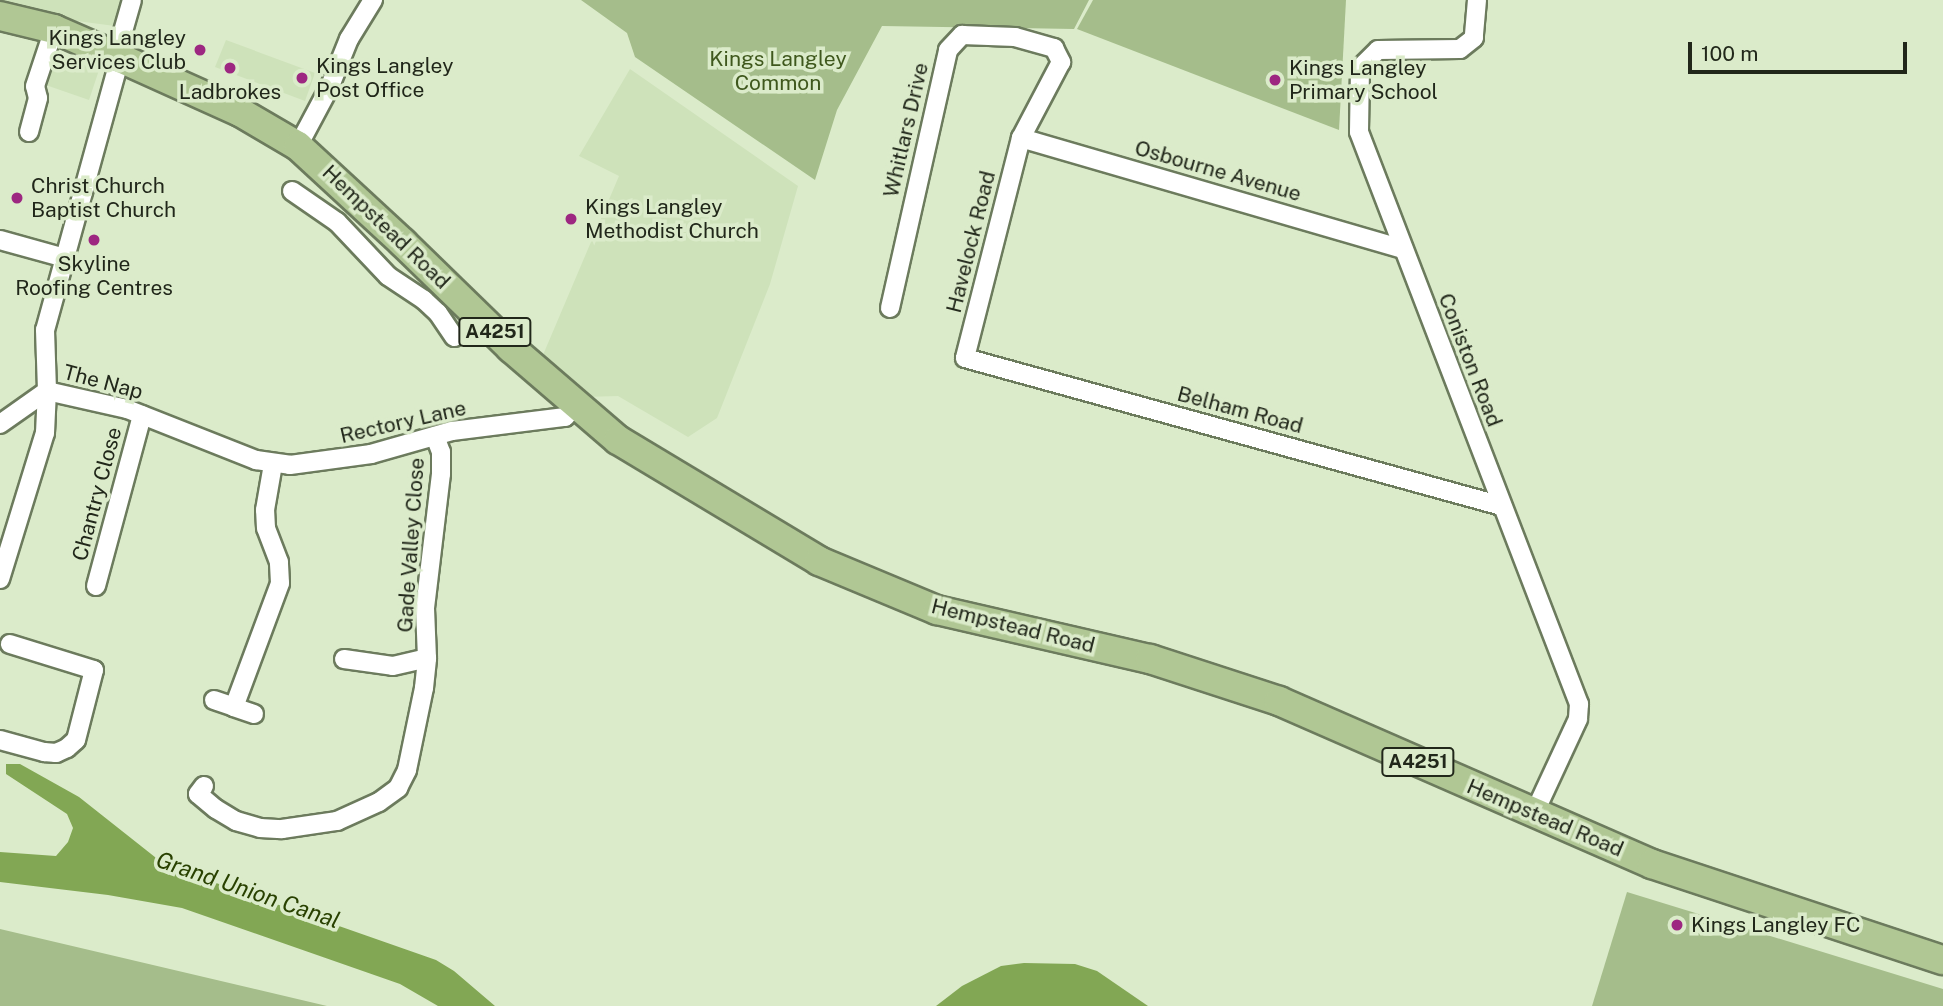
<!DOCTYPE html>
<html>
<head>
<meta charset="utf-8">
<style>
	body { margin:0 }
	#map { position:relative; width:1943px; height:1006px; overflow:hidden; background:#dbebca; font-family:"Public Sans",sans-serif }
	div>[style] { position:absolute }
	.built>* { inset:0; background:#cee2ba }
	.green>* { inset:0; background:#a5bd8b }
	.water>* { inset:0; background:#82a754 }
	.roads { filter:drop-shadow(2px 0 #6c7b5d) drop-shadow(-2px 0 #6c7b5d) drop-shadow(0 2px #6c7b5d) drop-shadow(0 -2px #6c7b5d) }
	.street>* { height:18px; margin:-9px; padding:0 9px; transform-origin:9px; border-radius:9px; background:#fff }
	.primary>* { height:28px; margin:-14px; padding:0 14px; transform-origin:14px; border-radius:14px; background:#b0c794 }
	.dots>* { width:19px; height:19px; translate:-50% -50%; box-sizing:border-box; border:4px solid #dbebca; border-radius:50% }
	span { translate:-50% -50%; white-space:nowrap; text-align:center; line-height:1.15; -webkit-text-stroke:7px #dbebca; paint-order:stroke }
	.shield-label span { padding:2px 5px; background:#dbebca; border:2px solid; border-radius:5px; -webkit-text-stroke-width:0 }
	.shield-label { font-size:19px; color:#21271a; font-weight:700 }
	.poi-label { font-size:21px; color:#21271a }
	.right { translate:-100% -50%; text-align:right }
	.left { translate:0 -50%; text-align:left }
	.park-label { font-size:21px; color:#3f581d }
	.street-label { font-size:21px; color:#21271a }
	.water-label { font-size:23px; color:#294101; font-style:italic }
	.scale { position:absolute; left:1688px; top:42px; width:219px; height:32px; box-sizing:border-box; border:4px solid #21271a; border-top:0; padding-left:9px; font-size:21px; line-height:24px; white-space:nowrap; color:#21271a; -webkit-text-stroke:5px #dbebca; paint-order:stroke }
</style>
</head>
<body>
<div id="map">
	<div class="built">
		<div style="clip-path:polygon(0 0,123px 0,115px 26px,54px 18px)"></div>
		<div style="clip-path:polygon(226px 40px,315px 73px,305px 101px,215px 67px)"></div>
		<div style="clip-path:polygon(50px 53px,99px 70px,89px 100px,40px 83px)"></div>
		<div style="clip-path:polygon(630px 69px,798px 186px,770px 284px,717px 418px,688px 437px,618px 396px,583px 397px,540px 362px,619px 176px,579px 156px)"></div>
	</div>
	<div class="green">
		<div style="clip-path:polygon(581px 0,1089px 0,1074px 29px,882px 26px,837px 110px,815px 180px,635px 57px,627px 33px)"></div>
		<div style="clip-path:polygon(1093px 0,1346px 0,1339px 130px,1077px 29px)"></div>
		<div style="clip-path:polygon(1627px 892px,1943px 989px,1943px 1006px,1592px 1006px)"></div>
		<div style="clip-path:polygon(0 929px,327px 1006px,0 1006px)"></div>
	</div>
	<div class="water">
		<div style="clip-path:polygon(6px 764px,20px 764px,79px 797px,165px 865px,436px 960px,454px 971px,495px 1006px,438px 1006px,400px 984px,182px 908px,108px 895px,0 882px,0 852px,56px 856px,68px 842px,73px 828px,67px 814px,6px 774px)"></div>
		<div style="clip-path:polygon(1024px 963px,1075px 964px,1097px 971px,1148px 1006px,936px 1006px,962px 986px,1001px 966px)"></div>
	</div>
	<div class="roads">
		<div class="street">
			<div style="left:1477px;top:0;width:38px;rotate:95deg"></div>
			<div style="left:1474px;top:38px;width:18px;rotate:142deg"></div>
			<div style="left:1460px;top:49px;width:82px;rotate:179.3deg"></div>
			<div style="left:1378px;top:50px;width:25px;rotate:135deg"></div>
			<div style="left:1360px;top:68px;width:64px;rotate:90.9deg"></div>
			<div style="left:1359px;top:132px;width:613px;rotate:68.96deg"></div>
			<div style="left:1579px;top:704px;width:15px;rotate:94deg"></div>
			<div style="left:1578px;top:719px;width:105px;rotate:114.9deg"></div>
			<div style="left:116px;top:56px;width:58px;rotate:-74.1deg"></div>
			<div style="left:120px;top:58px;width:282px;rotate:105.4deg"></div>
			<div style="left:45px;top:330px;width:61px;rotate:88.1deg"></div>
			<div style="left:47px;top:391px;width:82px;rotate:12.7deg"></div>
			<div style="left:127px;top:409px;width:139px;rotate:21.6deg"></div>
			<div style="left:256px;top:460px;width:34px;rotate:8deg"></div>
			<div style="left:290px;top:465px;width:82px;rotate:-7.7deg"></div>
			<div style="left:371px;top:454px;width:84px;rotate:-15.9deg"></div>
			<div style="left:452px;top:431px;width:114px;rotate:-7.1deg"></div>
			<div style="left:565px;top:417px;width:18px;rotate:-45deg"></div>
			<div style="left:29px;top:132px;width:35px;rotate:-75deg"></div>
			<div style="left:38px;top:98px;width:12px;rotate:-104deg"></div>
			<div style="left:35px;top:86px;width:60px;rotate:-71.6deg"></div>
			<div style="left:1021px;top:138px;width:398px;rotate:16.2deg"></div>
			<div style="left:298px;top:146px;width:68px;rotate:-61.9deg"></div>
			<div style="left:330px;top:86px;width:51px;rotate:-68deg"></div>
			<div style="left:349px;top:39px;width:46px;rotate:-58.4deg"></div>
			<div style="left:292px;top:191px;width:55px;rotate:34.6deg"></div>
			<div style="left:337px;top:222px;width:74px;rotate:46.6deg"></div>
			<div style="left:388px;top:276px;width:43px;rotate:33.7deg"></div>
			<div style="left:424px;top:300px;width:19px;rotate:43deg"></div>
			<div style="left:438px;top:313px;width:29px;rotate:56deg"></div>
			<div style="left:0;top:240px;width:67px;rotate:15.5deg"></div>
			<div style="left:890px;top:308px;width:264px;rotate:-77.3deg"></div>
			<div style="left:948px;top:50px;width:21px;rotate:-47deg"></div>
			<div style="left:962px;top:35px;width:53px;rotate:2.2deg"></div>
			<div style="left:1015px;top:37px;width:41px;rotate:15.8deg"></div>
			<div style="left:1054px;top:48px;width:16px;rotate:63deg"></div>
			<div style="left:1061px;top:62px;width:86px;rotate:117.8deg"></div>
			<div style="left:1021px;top:138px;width:227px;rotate:104.3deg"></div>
			<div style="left:965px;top:358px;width:557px;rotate:15.41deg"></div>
			<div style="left:0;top:424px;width:57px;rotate:-35.1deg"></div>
			<div style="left:0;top:579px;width:153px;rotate:-72.9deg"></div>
			<div style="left:45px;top:433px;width:42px;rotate:-87.3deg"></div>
			<div style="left:96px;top:586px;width:177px;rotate:-74.9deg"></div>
			<div style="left:344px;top:659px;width:49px;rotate:8.1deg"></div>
			<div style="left:393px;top:666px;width:35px;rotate:-13deg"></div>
			<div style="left:427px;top:658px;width:50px;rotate:-92.3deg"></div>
			<div style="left:425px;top:608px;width:135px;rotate:-83.2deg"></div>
			<div style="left:441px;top:474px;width:22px;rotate:-90deg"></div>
			<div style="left:441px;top:452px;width:17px;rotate:-111deg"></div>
			<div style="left:214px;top:700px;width:21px;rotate:19deg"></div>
			<div style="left:254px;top:714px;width:21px;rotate:-161deg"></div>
			<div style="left:234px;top:707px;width:132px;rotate:-69.6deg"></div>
			<div style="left:280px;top:583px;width:21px;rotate:-93deg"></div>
			<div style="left:279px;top:562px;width:36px;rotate:-111deg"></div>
			<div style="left:266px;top:528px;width:18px;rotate:-93deg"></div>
			<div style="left:265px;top:510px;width:47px;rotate:-80.1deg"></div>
			<div style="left:0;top:740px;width:46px;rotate:15.3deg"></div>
			<div style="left:44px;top:752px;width:12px;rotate:5deg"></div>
			<div style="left:56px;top:753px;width:12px;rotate:-24deg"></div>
			<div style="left:67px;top:748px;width:12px;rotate:-42deg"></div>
			<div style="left:76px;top:740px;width:72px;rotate:-75.6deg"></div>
			<div style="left:94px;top:670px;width:88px;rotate:-162.8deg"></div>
			<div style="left:204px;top:786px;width:10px;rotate:127deg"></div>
			<div style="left:198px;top:794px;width:23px;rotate:40deg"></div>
			<div style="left:216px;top:809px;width:23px;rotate:31deg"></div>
			<div style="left:236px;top:821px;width:25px;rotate:16deg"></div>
			<div style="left:260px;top:828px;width:22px;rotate:3deg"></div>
			<div style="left:282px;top:829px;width:56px;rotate:-8.3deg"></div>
			<div style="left:337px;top:821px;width:46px;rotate:-24.3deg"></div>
			<div style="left:379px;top:802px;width:24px;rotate:-36deg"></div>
			<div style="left:398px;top:788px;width:20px;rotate:-63deg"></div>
			<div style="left:407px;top:770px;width:84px;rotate:-78.3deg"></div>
			<div style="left:424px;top:688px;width:30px;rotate:-84deg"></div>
		</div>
		<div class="primary">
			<div style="left:0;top:16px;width:56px;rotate:13.5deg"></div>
			<div style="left:54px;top:29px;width:72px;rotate:23.7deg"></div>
			<div style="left:120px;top:58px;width:132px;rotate:24.2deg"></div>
			<div style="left:240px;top:112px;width:67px;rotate:30.4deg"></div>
			<div style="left:298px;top:146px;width:143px;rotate:42.7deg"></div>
			<div style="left:403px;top:243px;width:151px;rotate:44.2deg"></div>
			<div style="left:511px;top:348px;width:141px;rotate:40.7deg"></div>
			<div style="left:618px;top:440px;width:235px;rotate:31deg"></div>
			<div style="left:819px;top:561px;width:128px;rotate:22.6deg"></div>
			<div style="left:937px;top:610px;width:219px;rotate:13deg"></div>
			<div style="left:1150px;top:659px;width:136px;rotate:18deg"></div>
			<div style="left:1279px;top:701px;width:407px;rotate:23.6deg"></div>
			<div style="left:1652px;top:864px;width:306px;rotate:18.3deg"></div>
		</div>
	</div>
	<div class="dots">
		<div style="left:200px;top:50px;background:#9d2781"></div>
		<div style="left:230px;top:68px;background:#9d2781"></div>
		<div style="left:302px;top:78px;background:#9d2781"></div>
		<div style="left:1275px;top:80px;background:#9d2781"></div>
		<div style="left:17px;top:198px;background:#9d2781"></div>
		<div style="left:571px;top:219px;background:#9d2781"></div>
		<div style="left:94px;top:240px;background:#9d2781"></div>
		<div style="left:1677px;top:925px;background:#9d2781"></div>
	</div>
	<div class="shield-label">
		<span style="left:495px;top:332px">A4251</span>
		<span style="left:1418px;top:762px">A4251</span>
	</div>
	<div class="poi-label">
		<span class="right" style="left:186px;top:50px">Kings Langley<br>Services Club</span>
		<span class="left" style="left:316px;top:78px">Kings Langley<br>Post Office</span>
		<span class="left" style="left:1289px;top:80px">Kings Langley<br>Primary School</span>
		<span style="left:230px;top:92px">Ladbrokes</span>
		<span class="left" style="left:31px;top:198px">Christ Church<br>Baptist Church</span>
		<span class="left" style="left:585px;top:219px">Kings Langley<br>Methodist Church</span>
		<span style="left:94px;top:276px">Skyline<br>Roofing Centres</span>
		<span class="left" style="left:1691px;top:925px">Kings Langley FC</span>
	</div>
	<div class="park-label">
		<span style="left:778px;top:71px">Kings Langley<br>Common</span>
	</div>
	<div class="street-label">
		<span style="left:906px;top:130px;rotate:-77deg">Whitlars Drive</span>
		<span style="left:1218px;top:171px;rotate:16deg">Osbourne Avenue</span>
		<span style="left:386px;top:227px;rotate:44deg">Hempstead Road</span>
		<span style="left:971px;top:242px;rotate:-76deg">Havelock Road</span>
		<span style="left:1470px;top:360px;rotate:69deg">Coniston Road</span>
		<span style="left:103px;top:382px;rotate:15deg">The Nap</span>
		<span style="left:1240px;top:410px;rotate:15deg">Belham Road</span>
		<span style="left:403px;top:422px;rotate:-13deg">Rectory Lane</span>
		<span style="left:97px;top:494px;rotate:-75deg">Chantry Close</span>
		<span style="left:411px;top:545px;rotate:-86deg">Gade Valley Close</span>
		<span style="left:1013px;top:626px;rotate:14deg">Hempstead Road</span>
		<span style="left:1545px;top:818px;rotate:23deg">Hempstead Road</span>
	</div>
	<div class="water-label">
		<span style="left:248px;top:890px;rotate:19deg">Grand Union Canal</span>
	</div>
	<div class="scale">100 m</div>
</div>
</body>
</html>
